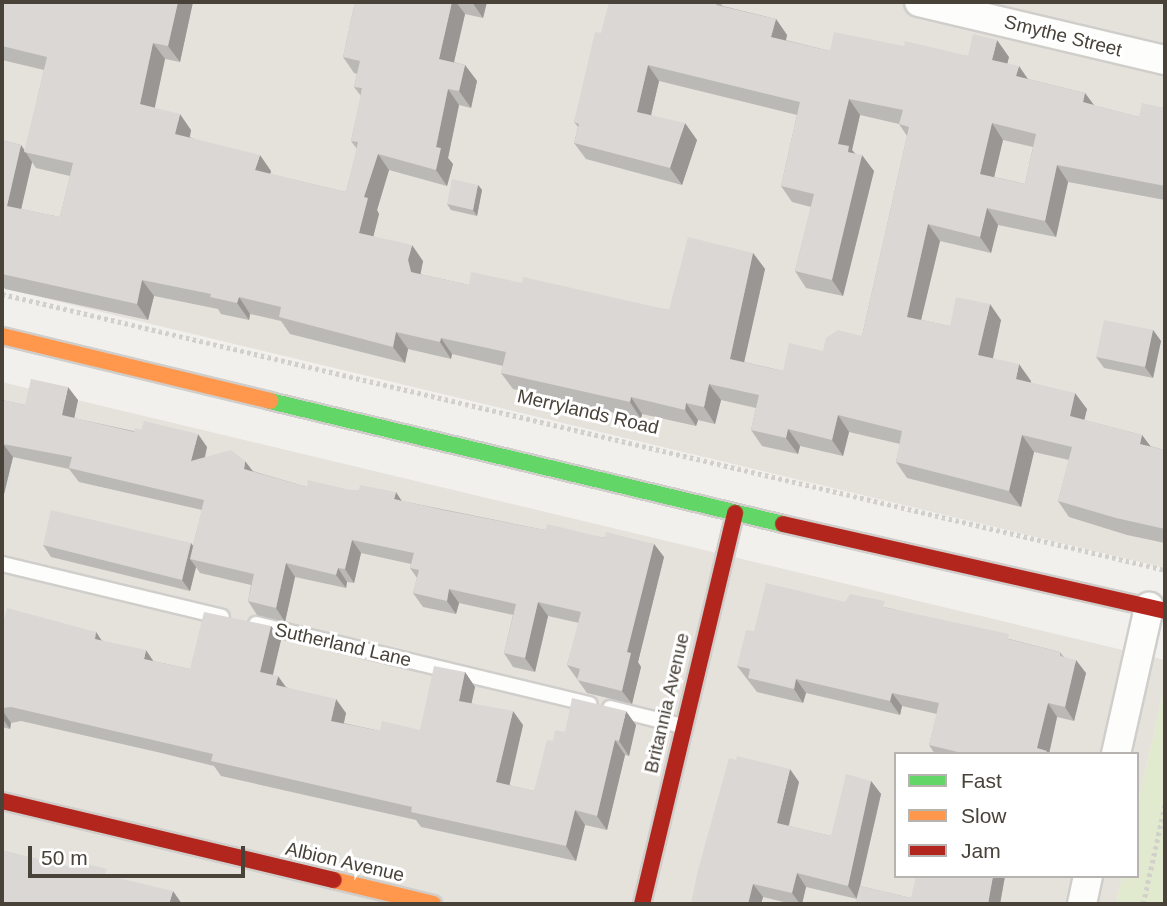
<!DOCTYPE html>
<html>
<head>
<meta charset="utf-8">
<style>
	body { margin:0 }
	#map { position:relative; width:1167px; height:906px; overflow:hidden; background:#f2f0ed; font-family:Helvetica,sans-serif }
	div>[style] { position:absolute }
	.residential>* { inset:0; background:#e5e2dc }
	.green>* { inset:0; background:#e1eacf }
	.path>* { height:4.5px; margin-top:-2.25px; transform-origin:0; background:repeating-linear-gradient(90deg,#d2d0cb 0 3.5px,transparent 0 7px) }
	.roads { filter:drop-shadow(2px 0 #d0cecb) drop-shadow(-2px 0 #d0cecb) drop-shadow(0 2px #d0cecb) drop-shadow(0 -2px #d0cecb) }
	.lane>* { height:14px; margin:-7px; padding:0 7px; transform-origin:7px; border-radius:7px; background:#fdfdfc }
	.street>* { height:28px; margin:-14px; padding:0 14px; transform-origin:14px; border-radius:14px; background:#fdfdfc }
	.fast>* { height:16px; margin:-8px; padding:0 8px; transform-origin:8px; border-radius:8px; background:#63d668 }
	.slow>* { height:16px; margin:-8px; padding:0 8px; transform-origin:8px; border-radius:8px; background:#ff974d }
	.jam>* { height:16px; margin:-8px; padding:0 8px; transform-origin:8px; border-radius:8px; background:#b3261e }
	.wall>* { inset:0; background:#bbb9b6 }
	.shaded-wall>* { inset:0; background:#999694 }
	.building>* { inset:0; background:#dad7d4 }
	span { translate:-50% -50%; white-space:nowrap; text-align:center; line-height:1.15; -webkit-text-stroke:6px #fff; paint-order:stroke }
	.street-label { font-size:19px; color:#484239 }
	.frame { position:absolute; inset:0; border:4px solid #484239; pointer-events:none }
	.legend { position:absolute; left:894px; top:752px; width:245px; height:126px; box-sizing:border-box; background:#fff; border:2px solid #b6b3b0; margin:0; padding:9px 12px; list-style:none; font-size:21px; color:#484239 }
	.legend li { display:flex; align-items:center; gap:14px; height:35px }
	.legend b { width:35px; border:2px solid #b6b3b0 }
	.scale { position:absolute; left:28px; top:846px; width:217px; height:32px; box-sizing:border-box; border:4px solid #484239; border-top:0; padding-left:9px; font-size:21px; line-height:24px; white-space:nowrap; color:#484239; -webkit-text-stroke:5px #fff; paint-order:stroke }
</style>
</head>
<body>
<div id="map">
	<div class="residential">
		<div style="clip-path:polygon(2px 2px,1165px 2px,1165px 568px,2px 288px)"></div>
		<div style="clip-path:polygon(2px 382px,1165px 660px,1165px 684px,1137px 808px,1137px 754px,896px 754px,896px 876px,1122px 876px,1116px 904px,2px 904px)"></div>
	</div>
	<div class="green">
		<div style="clip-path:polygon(1165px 684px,1165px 904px,1116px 904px,1122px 876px,1137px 876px,1137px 808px)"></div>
	</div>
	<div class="path">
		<div style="left:2px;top:294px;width:1195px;rotate:13.35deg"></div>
		<div style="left:1143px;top:904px;width:102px;rotate:-77.6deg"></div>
	</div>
	<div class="roads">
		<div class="lane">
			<div style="left:2px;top:564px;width:226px;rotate:13.5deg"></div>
			<div style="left:256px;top:624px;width:343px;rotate:13.5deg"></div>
			<div style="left:610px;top:708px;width:74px;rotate:14deg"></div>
		</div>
		<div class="street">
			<div style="left:919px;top:2px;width:253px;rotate:13.3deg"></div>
			<div style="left:1116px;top:754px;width:151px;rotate:-77.3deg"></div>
			<div style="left:1082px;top:904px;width:29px;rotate:-78deg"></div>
		</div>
		<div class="fast">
			<div style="left:270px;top:401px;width:528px;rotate:13.48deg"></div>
		</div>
		<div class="slow">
			<div style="left:2px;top:336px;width:276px;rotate:13.6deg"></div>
			<div style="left:334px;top:880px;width:102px;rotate:13.6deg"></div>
		</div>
		<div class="jam">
			<div style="left:783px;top:524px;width:392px;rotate:12.8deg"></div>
			<div style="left:2px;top:801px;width:341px;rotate:13.4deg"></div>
			<div style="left:642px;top:904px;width:402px;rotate:-76.6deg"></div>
		</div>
	</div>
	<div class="wall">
		<div style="clip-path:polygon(evenodd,2px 2px,193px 2px,180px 62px,165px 59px,154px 108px,191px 130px,190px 137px,271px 171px,270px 174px,346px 192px,357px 149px,351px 141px,361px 96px,354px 87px,357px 74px,354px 73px,343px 57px,355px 2px,487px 2px,483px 18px,465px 14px,454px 62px,465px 65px,477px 81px,471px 108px,459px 105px,448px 158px,453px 164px,447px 186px,389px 170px,377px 210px,379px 214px,373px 236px,423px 261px,420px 274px,469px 285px,522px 283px,669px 310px,753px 253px,765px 269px,744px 362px,783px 371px,823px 351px,862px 336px,907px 136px,899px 124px,860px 115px,852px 150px,874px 171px,843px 296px,806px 288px,795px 271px,811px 207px,792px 202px,781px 186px,797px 115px,659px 81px,651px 115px,697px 140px,682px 185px,586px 159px,574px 143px,578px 127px,574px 122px,601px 33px,719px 2px,723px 6px,776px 19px,787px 35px,786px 40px,830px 51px,904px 46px,968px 56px,1009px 57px,1007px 63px,1028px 79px,1085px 93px,1093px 105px,1139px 117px,1165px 108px,1165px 200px,1068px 182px,1056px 237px,998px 225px,991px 253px,940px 241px,921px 320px,950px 326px,1001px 320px,993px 358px,1031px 381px,1030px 382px,1087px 409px,1084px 420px,1142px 435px,1150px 446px,1165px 450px,1165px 543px,1127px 535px,1069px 517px,1058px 501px,1069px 460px,1034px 452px,1021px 507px,907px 478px,896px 462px,900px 444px,849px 432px,843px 456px,800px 446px,798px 454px,762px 446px,751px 430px,756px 408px,721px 400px,715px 424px,698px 420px,696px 426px,642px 414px,641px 419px,513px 389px,501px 373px,503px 366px,452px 354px,451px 359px,408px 349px,405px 363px,290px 334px,281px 321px,250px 314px,249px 320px,221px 314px,218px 309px,154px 296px,148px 320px,5px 289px,2px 284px,2px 140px,21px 145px,25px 151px,44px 70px,2px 60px,2px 61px,2px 2px,1003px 140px,1033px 147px,1025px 184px,994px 177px,1003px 140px,2px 2px,32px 162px,36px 168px,70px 176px,60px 217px,21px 209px,32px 162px)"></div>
		<div style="clip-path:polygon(478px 185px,482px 190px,477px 216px,451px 210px,447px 204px)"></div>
		<div style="clip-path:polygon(1153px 330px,1161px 341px,1153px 378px,1104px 368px,1096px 357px)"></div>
		<div style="clip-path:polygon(2px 400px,25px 405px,78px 400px,74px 418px,207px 447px,205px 457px,307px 487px,402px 501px,545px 530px,654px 544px,664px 557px,638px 662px,641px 667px,632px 704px,587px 693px,567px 665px,579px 623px,548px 616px,535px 672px,513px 667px,504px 653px,513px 615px,459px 603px,456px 614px,423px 607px,413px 593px,417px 578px,410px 568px,411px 564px,361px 553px,354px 583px,347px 582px,346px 588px,295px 577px,285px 622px,257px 615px,248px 601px,251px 585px,200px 573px,196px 567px,190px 591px,51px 557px,43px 545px,191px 543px,193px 546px,202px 510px,79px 482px,69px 469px,13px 457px,4px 494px,2px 494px)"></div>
		<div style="clip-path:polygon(845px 602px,889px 608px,1060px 652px,1064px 657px,1086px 673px,1074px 721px,1057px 717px,1049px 754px,935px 754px,929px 745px,937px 714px,902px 706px,900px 715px,806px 693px,803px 703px,757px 692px,737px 666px,754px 631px)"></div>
		<div style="clip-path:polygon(2px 619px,96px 632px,101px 640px,153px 661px,190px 669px,271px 626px,281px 640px,273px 675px,286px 687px,346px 713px,344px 723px,380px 731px,420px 730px,465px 672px,475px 687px,471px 703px,523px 725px,509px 785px,534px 791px,553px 741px,565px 732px,636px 725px,629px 756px,625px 755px,607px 830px,585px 825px,576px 861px,421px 827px,416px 820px,221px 776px,214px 766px,157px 752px,21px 721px,11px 723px,10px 729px,2px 727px)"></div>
		<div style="clip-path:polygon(871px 781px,881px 794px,860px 886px,911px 898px,1005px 876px,1000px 904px,855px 904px,857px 899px,806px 887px,802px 904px,792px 904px,763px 897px,761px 904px,691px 904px,799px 782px,789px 826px,831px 836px)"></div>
	</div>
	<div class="shaded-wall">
		<div style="clip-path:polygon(178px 2px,193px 2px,180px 62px,168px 46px)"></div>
		<div style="clip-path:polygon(452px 2px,456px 2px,465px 14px,451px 75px,439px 59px)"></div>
		<div style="clip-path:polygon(472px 2px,487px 2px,483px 18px)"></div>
		<div style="clip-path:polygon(776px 19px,787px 35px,783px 53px,771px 37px)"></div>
		<div style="clip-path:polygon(997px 40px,1009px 57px,1004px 76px,992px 60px)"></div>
		<div style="clip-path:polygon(153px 43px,165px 59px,152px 121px,140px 104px)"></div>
		<div style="clip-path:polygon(465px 65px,477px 81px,471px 108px,459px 91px)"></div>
		<div style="clip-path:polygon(648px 65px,659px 81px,648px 128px,637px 112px)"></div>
		<div style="clip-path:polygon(1019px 66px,1030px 82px,1016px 76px)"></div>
		<div style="clip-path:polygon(448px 89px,459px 105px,448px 158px,453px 164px,447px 186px,436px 170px,436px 147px)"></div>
		<div style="clip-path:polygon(1085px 93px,1097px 109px,1083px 102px)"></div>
		<div style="clip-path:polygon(849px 99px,860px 115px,852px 150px,860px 162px,862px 155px,874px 171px,843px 296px,832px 280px,838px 144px)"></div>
		<div style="clip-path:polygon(180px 114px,191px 130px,187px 150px,175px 134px)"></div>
		<div style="clip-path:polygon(685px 123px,697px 140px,682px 185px,670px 168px)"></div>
		<div style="clip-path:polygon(992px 123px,1003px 140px,991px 190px,980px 174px)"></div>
		<div style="clip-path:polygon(21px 145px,32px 162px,18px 223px,7px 206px)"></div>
		<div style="clip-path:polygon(378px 154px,389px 170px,377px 210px,379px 214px,370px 250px,359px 233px,364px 197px)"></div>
		<div style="clip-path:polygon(260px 155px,271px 171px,267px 186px,255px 170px)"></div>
		<div style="clip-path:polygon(1057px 165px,1068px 182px,1056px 237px,1045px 221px)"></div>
		<div style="clip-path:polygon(478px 185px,482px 190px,477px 216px,473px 210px)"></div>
		<div style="clip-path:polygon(987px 208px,998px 225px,991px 253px,980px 237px)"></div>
		<div style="clip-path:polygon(928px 224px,940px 241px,918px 333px,907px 317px)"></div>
		<div style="clip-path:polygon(412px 245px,423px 261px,420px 277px,411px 272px,408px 260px)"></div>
		<div style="clip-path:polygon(753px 253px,765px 269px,741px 376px,730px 359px)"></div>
		<div style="clip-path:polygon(142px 280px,154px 296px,148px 320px,137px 304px)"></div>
		<div style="clip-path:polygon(239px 297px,250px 314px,249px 320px,237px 303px)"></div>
		<div style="clip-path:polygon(990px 304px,1001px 320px,990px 371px,978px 355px)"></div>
		<div style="clip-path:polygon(1153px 330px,1161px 341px,1153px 378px,1145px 367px)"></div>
		<div style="clip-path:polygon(396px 332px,408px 349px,405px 363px,393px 347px)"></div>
		<div style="clip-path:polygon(441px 338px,452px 354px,451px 359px,440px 342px)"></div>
		<div style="clip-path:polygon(1019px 364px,1031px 381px,1027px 395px,1016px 379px)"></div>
		<div style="clip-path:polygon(709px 384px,721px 400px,715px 424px,704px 407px)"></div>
		<div style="clip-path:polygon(68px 387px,78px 400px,72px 429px,62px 415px)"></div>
		<div style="clip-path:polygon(1075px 393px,1087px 409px,1081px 433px,1070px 416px)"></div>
		<div style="clip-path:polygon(631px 397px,642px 414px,641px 419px,630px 402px)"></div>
		<div style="clip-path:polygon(686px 403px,698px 420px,696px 426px,685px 410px)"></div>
		<div style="clip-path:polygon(838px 415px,849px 432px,843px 456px,832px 440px)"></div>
		<div style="clip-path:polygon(788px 429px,800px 446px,798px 454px,786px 438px)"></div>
		<div style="clip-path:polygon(198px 434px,207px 447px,201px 474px,191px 461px)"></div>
		<div style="clip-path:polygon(1022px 435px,1034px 452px,1021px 507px,1009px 491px)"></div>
		<div style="clip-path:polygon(1142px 435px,1154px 451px,1140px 444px)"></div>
		<div style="clip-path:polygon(3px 444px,13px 457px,4px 494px,2px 491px,2px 450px)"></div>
		<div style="clip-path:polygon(245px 461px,255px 474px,244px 469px)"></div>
		<div style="clip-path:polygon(396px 492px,405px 506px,394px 499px)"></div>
		<div style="clip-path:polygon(352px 540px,361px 553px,354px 583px,345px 569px)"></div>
		<div style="clip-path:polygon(191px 543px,199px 555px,190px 559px,196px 567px,190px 591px,182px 580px)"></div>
		<div style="clip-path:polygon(654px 544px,664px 557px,638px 662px,641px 667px,632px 704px,622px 691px,627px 652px)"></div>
		<div style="clip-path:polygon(286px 563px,295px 577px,285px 622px,276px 608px)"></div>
		<div style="clip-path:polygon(338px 568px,347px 582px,346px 588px,336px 575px)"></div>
		<div style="clip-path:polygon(449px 589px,459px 603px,456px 614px,447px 601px)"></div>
		<div style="clip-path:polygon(538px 602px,548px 616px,535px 672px,525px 658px)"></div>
		<div style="clip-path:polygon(271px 626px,281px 640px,270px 686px,260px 672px)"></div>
		<div style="clip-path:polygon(96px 632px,106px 647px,95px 639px)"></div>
		<div style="clip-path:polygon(146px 650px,156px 665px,144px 659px)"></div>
		<div style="clip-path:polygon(1076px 660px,1086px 673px,1074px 721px,1065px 707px)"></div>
		<div style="clip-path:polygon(465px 672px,475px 687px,469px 715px,459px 701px)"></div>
		<div style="clip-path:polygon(278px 676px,288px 690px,276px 685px)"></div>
		<div style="clip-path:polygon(796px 679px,806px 693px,803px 703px,794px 689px)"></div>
		<div style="clip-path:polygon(892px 693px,902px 706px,900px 715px,890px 701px)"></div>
		<div style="clip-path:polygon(336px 699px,346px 713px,341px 735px,331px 721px)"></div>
		<div style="clip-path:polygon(1048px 703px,1057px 717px,1049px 754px,1041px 754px,1037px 748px)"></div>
		<div style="clip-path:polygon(2px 710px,11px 723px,10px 729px,2px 718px)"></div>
		<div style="clip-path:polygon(513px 711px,523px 725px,507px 796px,496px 782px)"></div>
		<div style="clip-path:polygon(626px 711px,636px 725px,629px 756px,619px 741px)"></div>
		<div style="clip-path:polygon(615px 740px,625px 755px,607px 830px,597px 816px)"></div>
		<div style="clip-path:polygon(790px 769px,799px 782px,786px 836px,777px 823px)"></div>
		<div style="clip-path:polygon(871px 781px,881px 794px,857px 899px,848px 886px)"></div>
		<div style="clip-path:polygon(575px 810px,585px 825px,576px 861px,566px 846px)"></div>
		<div style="clip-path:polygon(797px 873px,806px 887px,802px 904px,800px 904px,792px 893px)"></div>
		<div style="clip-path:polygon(993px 876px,1005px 876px,1000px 904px,988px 904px)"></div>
		<div style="clip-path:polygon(753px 884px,763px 897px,761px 904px,748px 904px)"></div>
		<div style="clip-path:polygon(173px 891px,182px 904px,169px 904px)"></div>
	</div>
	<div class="building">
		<div style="clip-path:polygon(evenodd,2px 2px,178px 2px,168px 46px,153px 43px,140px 104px,180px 114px,175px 134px,260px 155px,255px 170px,346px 192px,358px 142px,351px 141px,362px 88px,354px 87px,360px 61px,343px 57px,355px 2px,452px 2px,439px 59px,465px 65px,459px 91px,448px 89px,436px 147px,441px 148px,436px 170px,378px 154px,364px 197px,368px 198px,359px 233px,412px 245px,408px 260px,411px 272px,469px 285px,471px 272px,522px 283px,523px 277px,669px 310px,688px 237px,753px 253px,730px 359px,783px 371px,789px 343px,823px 351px,826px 338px,838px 330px,862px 336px,909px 127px,899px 124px,903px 110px,849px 99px,838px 144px,849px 146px,848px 152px,862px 155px,832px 280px,795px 271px,814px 194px,781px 186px,800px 102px,648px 65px,637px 112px,685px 123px,670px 168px,574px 143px,579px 124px,574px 122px,595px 32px,601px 33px,609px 2px,717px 2px,716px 5px,776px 19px,771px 37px,830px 51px,834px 32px,904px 46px,905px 41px,968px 56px,973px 34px,997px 40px,992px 60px,1019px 66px,1016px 76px,1085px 93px,1083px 102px,1139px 117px,1142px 103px,1165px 108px,1165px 186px,1057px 165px,1045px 221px,987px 208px,980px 237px,928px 224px,907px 317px,950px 326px,956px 297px,990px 304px,978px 355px,1019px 364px,1016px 379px,1075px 393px,1070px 416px,1142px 435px,1140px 444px,1165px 450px,1165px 529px,1116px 518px,1058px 501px,1072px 447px,1022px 435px,1009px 491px,896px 462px,902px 431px,838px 415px,832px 440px,788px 429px,786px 438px,751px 430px,759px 395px,709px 384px,704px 407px,686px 403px,685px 410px,631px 397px,630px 402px,501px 373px,506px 352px,441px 338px,440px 342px,396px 332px,393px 347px,279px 317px,281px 307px,239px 297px,237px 303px,210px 297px,211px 294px,142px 280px,137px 304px,2px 274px,2px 140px,21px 145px,7px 206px,60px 217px,73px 163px,24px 152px,47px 57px,2px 46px,2px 2px,992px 123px,1036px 134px,1025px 184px,980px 174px,992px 123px)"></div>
		<div style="clip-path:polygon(452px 179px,478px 185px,473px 210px,447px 204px)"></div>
		<div style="clip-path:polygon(1104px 320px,1153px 330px,1145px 367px,1096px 357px)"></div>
		<div style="clip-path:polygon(31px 379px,68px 387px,62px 415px,134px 432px,135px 428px,141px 430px,144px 421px,198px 434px,191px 461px,231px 450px,245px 461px,244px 469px,307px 487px,308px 480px,350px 490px,359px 490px,360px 485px,396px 492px,394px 499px,443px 510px,545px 530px,547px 524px,605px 538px,606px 532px,654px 544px,627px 652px,631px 653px,622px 691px,577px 680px,580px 669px,567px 665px,581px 612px,538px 602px,525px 658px,504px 653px,516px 604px,449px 589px,447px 601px,413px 593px,419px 570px,410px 568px,414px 553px,352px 540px,345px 569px,338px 568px,336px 575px,286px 563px,276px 608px,248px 601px,254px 574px,190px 559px,204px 500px,69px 468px,72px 457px,3px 444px,2px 450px,2px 400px,25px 405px)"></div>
		<div style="clip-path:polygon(51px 510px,191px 543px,182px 580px,43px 545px)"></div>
		<div style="clip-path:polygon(766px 583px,845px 602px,850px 594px,885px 601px,883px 607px,1009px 634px,1008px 639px,1060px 652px,1060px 656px,1076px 660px,1065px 707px,1048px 703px,1037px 748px,1047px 751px,1046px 754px,966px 754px,929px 745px,939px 703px,892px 693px,890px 701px,796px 679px,794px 689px,748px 678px,750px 669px,737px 666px,746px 630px,754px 631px)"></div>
		<div style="clip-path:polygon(7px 608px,96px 632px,95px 639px,146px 650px,144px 659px,190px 669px,204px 612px,271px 626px,260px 672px,278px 676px,276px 685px,336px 699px,331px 721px,380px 731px,382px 721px,420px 730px,434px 666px,465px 672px,459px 701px,513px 711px,496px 782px,534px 791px,547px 740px,553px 741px,555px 730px,565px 732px,572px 698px,626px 711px,619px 741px,615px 740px,597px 816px,575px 810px,566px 846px,411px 812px,412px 807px,211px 761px,213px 754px,11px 707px,2px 708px,2px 619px,4px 620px)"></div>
		<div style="clip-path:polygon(737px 756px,790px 769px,777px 823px,831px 836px,846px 774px,871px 781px,848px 886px,797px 873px,792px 893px,753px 884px,748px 904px,691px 904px,698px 870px,729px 758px,736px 760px)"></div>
		<div style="clip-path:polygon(2px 850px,75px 868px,78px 862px,107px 869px,105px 875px,173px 891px,169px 904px,2px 904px)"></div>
		<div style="clip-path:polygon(916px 876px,993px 876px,988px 904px,855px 904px,860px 886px,911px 898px)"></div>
	</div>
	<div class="street-label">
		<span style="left:1063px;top:36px;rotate:14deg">Smythe Street</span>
		<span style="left:588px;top:412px;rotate:13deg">Merrylands Road</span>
		<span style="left:343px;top:645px;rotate:13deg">Sutherland Lane</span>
		<span style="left:667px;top:703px;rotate:-77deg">Britannia Avenue</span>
		<span style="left:345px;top:862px;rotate:13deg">Albion Avenue</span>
	</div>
	<div class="frame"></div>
	<ul class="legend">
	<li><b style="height:9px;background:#63d668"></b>Fast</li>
	<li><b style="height:9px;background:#ff974d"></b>Slow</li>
	<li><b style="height:9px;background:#b3261e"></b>Jam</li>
	</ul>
	<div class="scale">50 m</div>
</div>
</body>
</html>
